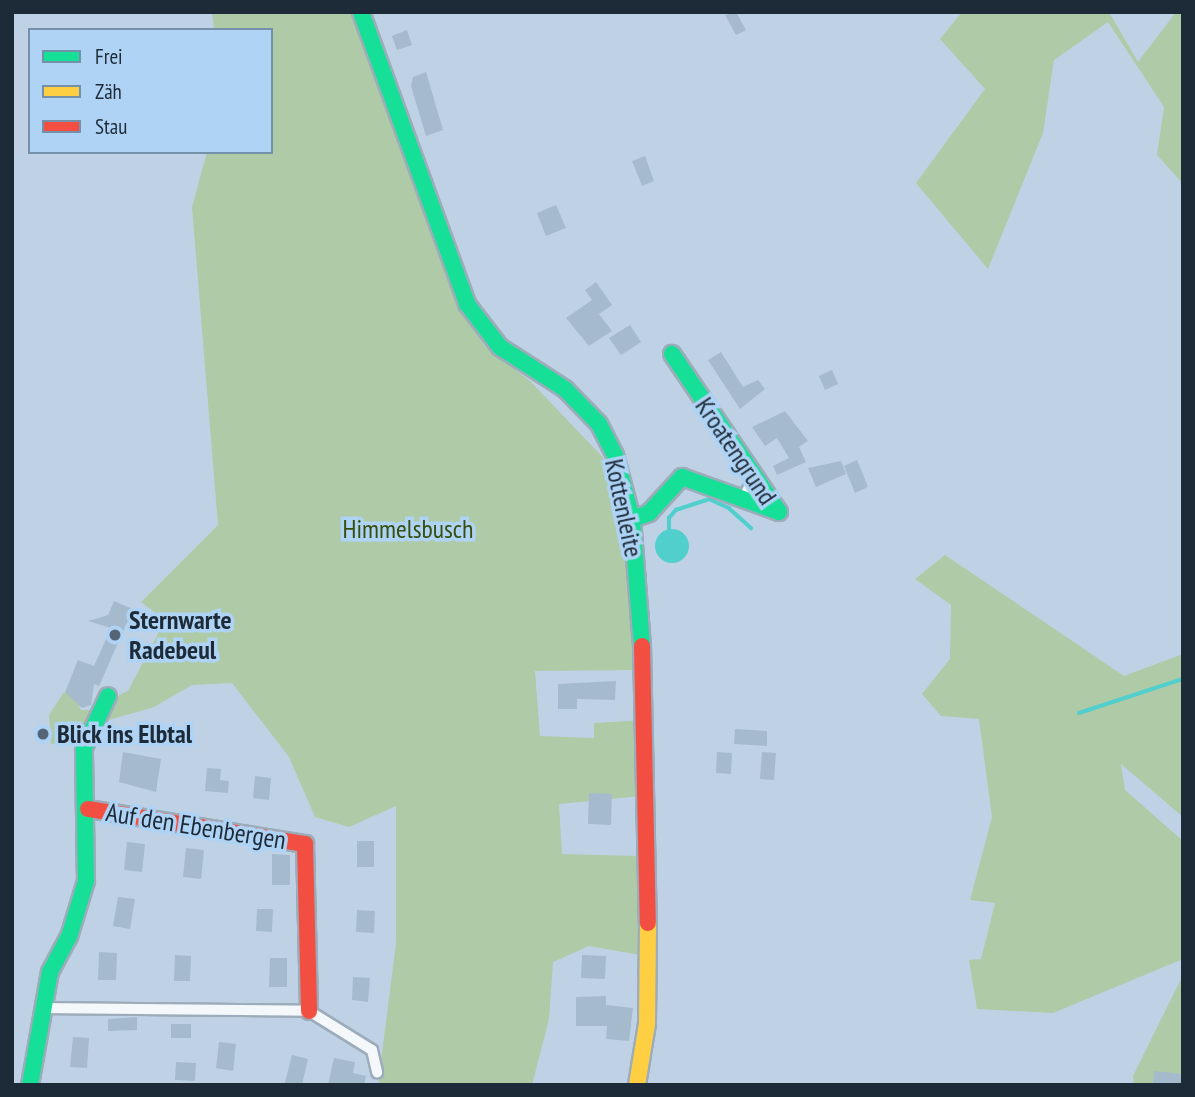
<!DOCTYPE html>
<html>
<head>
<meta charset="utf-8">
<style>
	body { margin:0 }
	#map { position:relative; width:1195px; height:1097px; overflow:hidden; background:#bfd2e5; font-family:"PT Sans Narrow",sans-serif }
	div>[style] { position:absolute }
	.green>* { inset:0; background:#aecaa6 }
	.water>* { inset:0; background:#51cfcd }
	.round { border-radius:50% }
	.stream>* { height:3.5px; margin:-1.75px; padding:0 1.75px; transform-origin:1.75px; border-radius:1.75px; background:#51cfcd }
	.building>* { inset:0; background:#a6bacd }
	.roads { filter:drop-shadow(2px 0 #9cacba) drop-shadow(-2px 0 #9cacba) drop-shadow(0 2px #9cacba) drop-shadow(0 -2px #9cacba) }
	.street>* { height:10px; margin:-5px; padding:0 5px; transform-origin:5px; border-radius:5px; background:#f5f8fb }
	.fast>* { height:16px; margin:-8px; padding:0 8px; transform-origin:8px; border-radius:8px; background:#16e098 }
	.slow>* { height:16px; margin:-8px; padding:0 8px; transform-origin:8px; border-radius:8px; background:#ffcf43 }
	.jam>* { height:16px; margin:-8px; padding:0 8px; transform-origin:8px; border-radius:8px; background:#f24e42 }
	.dots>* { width:19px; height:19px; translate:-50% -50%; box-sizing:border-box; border:4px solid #afd3f5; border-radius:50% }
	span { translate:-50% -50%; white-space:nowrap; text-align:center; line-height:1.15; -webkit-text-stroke:7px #afd3f5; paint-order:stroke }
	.street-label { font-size:26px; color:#1d2b38 }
	.park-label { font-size:26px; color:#364e09 }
	.poi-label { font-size:26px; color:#1d2b38; font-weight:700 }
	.left { translate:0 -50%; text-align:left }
	.frame { position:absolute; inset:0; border:14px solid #1d2b38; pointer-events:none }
	.legend { position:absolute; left:28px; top:28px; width:245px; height:126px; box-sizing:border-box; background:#afd3f5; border:2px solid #7590a9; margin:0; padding:9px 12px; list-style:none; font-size:21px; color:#1d2b38 }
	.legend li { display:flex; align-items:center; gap:14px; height:35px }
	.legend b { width:35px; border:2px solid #7590a9 }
</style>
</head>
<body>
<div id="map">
	<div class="green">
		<div style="clip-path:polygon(212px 12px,352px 12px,459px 303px,484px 345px,531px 382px,614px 469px,641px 613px,639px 670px,535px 671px,540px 736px,594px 738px,594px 723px,645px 720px,641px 796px,559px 804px,562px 854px,639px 856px,640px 955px,589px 946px,553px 962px,549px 1019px,532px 1085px,378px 1085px,396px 943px,396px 806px,349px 827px,315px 817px,289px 757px,232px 683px,192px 685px,154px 707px,102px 722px,119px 695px,128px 691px,165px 620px,141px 602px,218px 525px,192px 207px,207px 152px,271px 152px,271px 30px,214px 30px)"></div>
		<div style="clip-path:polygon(962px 12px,1109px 12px,1138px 62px,1176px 12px,1183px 12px,1183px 184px,1157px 155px,1164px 107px,1108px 22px,1054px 60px,1043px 133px,988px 269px,916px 183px,985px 89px,940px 39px)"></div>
		<div style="clip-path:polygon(945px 555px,1124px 676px,1183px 654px,1183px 817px,1121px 764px,1125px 790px,1183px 841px,1183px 959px,1053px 1013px,977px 1009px,969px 960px,981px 959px,995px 903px,970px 900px,992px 817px,979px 719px,941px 716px,922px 694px,950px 659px,951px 605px,915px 579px)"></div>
		<div style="clip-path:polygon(64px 692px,74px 695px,81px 710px,96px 710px,80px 745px,51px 744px,49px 715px)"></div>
		<div style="clip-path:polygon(1183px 975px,1183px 1085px,1134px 1085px,1133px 1076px)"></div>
	</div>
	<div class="water">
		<div class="round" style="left:655px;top:529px;width:34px;height:34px"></div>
	</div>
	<div class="stream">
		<div style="left:669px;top:529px;width:11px;rotate:-90deg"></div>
		<div style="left:669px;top:518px;width:11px;rotate:-49deg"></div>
		<div style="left:676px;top:510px;width:35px;rotate:-18deg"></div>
		<div style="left:709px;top:499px;width:22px;rotate:24deg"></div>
		<div style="left:729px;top:508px;width:30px;rotate:42deg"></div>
		<div style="left:1079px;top:713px;width:109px;rotate:-18.1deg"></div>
	</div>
	<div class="building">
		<div style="clip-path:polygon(736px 12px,746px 30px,736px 35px,725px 15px)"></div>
		<div style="clip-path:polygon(407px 30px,412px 45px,397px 50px,392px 36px)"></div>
		<div style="clip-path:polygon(426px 72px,443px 130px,426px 136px,411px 86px,413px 77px)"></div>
		<div style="clip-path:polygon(645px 156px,654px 181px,642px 186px,632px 161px)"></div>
		<div style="clip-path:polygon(556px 205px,566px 228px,546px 236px,537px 213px)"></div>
		<div style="clip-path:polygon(596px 282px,612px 305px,599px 314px,612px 331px,589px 346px,566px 318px,592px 300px,585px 290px)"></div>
		<div style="clip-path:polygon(630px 325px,641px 342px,621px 355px,609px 338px)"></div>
		<div style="clip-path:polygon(721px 352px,743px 387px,758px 380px,765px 389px,740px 409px,708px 360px)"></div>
		<div style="clip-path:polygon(832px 370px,838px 384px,825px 390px,819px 376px)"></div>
		<div style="clip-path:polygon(785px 411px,808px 441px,799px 447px,806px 462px,777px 475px,773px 466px,789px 458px,777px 438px,765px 446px,752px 427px)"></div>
		<div style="clip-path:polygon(857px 460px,868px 487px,855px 493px,844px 466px)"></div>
		<div style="clip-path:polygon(841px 461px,846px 474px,816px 487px,808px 468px)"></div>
		<div style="clip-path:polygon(114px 601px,133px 609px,99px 686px,94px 684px,91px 705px,82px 708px,65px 692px,78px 660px,94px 666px,111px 628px,88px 621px,108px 615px)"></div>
		<div style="clip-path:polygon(616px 681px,615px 700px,577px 699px,577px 709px,558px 709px,558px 684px)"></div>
		<div style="clip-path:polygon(735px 729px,767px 731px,767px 746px,734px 744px)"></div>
		<div style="clip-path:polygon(123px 752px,161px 759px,156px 792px,119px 782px)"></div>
		<div style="clip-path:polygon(717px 752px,732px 753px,731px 774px,716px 773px)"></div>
		<div style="clip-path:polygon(762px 752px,776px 753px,774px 780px,760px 779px)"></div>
		<div style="clip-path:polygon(207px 768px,221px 769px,220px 780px,229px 781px,228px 793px,205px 791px)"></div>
		<div style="clip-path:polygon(255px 776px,271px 778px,269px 800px,253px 798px)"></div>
		<div style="clip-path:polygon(589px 793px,612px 794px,611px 825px,588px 824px)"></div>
		<div style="clip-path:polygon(357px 841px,374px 841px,374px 867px,357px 867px)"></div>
		<div style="clip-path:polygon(127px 842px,145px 844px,142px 872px,124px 870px)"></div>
		<div style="clip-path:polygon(186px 848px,204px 850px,201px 879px,183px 877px)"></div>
		<div style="clip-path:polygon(272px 854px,290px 855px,290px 885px,272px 885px)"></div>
		<div style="clip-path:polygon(118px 897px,135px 899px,130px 929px,113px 926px)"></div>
		<div style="clip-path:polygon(257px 909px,273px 909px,272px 932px,256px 931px)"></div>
		<div style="clip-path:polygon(357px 910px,375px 911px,374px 933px,356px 932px)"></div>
		<div style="clip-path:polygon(99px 952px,117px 953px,116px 980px,98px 980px)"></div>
		<div style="clip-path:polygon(175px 955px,191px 956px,190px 981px,174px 981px)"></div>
		<div style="clip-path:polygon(582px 955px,606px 956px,605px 979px,581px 978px)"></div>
		<div style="clip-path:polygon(270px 958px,287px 958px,287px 987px,269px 987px)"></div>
		<div style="clip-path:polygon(353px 977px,370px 978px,368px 1002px,352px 1000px)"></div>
		<div style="clip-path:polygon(606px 996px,606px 1005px,633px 1008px,629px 1041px,606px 1039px,607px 1026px,576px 1026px,576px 997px)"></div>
		<div style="clip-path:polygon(137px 1017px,137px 1030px,108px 1031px,108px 1019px)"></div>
		<div style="clip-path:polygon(171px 1024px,191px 1024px,191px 1038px,171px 1038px)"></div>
		<div style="clip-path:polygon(73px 1037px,89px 1038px,87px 1068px,70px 1067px)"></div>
		<div style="clip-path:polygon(219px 1042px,236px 1044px,233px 1071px,216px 1068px)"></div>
		<div style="clip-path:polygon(292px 1055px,308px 1059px,302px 1085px,285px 1083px)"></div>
		<div style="clip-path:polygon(334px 1058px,355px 1062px,353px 1073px,366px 1076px,364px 1085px,328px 1085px)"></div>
		<div style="clip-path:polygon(176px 1062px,196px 1063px,195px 1081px,175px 1080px)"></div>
		<div style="clip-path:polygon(1154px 1071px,1182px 1074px,1180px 1085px,1153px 1085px)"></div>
	</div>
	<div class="roads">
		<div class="street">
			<div style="left:742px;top:501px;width:28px;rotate:-63deg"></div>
			<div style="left:44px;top:1008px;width:265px;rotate:0.6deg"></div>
			<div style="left:309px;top:1011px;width:74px;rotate:31.8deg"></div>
			<div style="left:372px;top:1050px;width:23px;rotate:77deg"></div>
		</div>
		<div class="fast">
			<div style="left:361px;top:12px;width:311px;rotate:70deg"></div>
			<div style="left:467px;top:304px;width:54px;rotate:52.5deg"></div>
			<div style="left:500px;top:347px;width:77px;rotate:32.9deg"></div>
			<div style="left:565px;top:389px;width:49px;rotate:45.8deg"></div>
			<div style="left:599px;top:424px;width:35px;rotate:63deg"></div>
			<div style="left:615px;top:455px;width:66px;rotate:75.1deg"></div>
			<div style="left:632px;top:519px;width:127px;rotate:85.5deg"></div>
			<div style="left:632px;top:519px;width:18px;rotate:-19deg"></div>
			<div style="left:649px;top:513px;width:49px;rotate:-47.5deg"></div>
			<div style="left:682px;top:477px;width:103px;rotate:19.8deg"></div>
			<div style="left:779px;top:512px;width:191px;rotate:-124.1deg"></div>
			<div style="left:30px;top:1085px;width:115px;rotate:-80deg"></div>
			<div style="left:50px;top:972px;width:40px;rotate:-62deg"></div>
			<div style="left:69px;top:937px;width:59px;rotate:-73.1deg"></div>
			<div style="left:86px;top:881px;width:133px;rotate:-90.9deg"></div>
			<div style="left:84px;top:748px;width:57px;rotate:-65.2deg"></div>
		</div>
		<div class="slow">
			<div style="left:637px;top:1085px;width:62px;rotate:-80.7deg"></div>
			<div style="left:647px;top:1024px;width:101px;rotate:-89.4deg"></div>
		</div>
		<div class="jam">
			<div style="left:642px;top:646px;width:277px;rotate:88.8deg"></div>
			<div style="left:88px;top:809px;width:220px;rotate:9.2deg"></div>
			<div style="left:305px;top:844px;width:167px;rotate:88.6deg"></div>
		</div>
	</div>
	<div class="dots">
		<div style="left:115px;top:635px;background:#566575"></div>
		<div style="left:43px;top:734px;background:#566575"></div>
	</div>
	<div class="street-label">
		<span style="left:736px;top:451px;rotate:56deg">Kroatengrund</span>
		<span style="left:624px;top:508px;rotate:78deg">Kottenleite</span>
		<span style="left:196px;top:826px;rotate:9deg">Auf den Ebenbergen</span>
	</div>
	<div class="park-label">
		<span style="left:408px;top:529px">Himmelsbusch</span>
	</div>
	<div class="poi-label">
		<span class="left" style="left:129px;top:635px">Sternwarte<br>Radebeul</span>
		<span class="left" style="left:57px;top:734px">Blick ins Elbtal</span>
	</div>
	<div class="frame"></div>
	<ul class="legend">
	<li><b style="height:9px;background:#16e098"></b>Frei</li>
	<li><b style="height:9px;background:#ffcf43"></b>Zäh</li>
	<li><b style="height:9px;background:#f24e42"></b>Stau</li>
	</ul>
</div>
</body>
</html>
